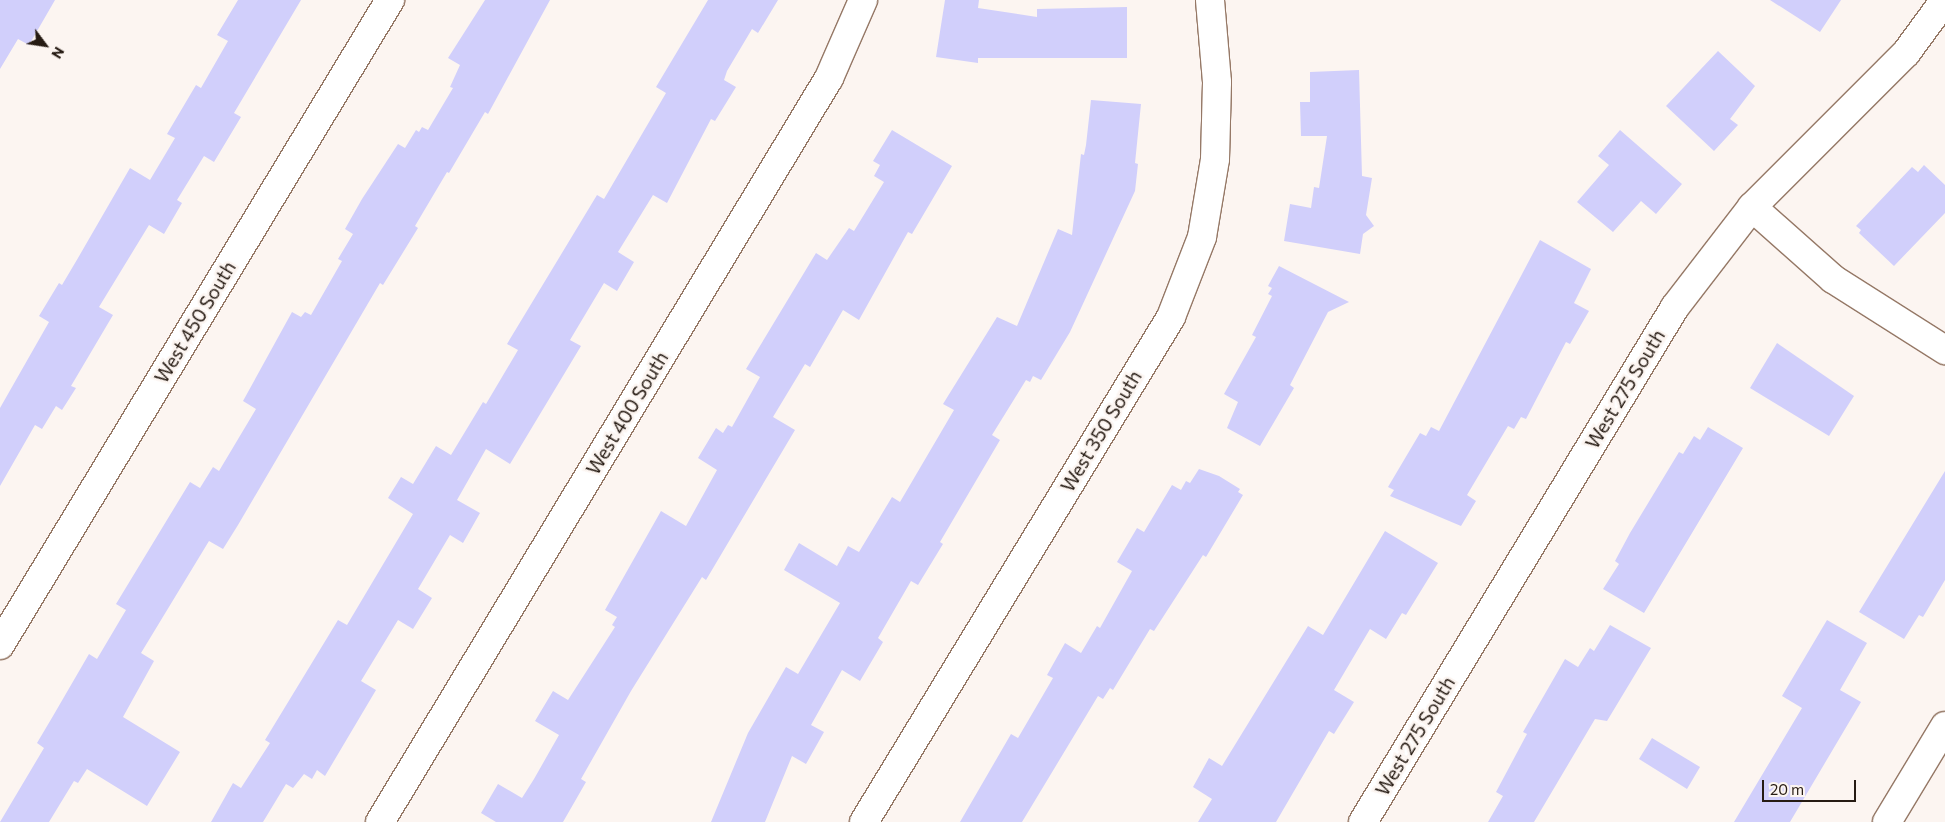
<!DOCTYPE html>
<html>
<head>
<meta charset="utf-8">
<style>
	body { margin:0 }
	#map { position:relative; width:1945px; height:822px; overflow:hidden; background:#fcf5f1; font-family:Commissioner,sans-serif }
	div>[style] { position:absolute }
	.building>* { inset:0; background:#d1cffb }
	.roads { filter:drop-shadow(1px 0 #957866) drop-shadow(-1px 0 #957866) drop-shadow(0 1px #957866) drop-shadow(0 -1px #957866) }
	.minor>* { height:28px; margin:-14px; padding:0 14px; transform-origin:14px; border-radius:14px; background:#fff }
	span { translate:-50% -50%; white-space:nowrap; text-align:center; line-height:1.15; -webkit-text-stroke:5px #fcf5f1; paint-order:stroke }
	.street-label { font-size:19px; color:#261b13 }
	.north { position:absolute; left:20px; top:20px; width:50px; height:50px; -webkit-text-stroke:4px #fcf5f1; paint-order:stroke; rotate:121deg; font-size:14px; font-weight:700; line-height:20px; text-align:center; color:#261b13 }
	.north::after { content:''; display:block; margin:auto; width:18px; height:22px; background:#261b13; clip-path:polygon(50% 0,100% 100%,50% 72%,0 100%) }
	.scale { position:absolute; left:1762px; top:780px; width:94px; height:22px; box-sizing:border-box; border:2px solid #261b13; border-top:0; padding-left:6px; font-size:15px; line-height:18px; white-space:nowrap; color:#261b13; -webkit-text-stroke:4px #fcf5f1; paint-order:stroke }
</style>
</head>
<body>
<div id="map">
	<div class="building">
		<div style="clip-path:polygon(0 0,55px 0,29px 45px,18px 39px,0 69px)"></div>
		<div style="clip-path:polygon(238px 0,301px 0,234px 113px,241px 117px,214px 162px,204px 156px,177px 200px,182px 203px,164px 234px,149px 225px,99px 307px,113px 315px,71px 386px,76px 388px,62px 410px,56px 406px,42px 429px,35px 425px,0 486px,0 408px,49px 322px,39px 316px,59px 283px,62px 285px,78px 258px,130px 168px,150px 180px,175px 138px,167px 134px,196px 85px,201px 88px,228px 41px,217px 35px)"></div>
		<div style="clip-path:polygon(485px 0,550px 0,488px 114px,485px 112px,449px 173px,447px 172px,415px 226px,418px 228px,383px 285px,380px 283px,238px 525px,223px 549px,209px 541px,141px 653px,154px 661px,123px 717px,180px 752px,147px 806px,87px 769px,78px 783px,74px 781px,49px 822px,0 822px,44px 748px,37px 743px,53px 716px,89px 654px,97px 659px,126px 610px,116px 604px,190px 482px,200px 488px,213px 467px,219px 471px,256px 409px,243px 401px,292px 312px,301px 317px,305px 312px,311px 315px,342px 261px,338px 259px,353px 234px,345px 229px,362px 199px,398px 144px,405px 148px,416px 130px,419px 132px,422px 127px,428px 130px,453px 88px,450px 87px,460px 65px,448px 58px)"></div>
		<div style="clip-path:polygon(708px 0,778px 0,758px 33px,752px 29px,727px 71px,724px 80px,736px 87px,715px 121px,711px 119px,667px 203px,653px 195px,618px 252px,634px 262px,617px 291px,604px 283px,570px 340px,581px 346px,510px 464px,486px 449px,457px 500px,480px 513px,463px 543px,450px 535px,418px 589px,432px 598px,413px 629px,398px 620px,361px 681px,376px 690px,325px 776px,317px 770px,312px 779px,304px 774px,293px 788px,286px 784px,263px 822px,211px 822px,233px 783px,241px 788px,270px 743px,265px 740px,338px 620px,347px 625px,413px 514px,388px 498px,401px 477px,413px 484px,436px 446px,451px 455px,483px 402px,486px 404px,518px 350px,507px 344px,597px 195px,604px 199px,666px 93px,656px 87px)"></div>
		<div style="clip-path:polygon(945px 0,979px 0,978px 8px,1037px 17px,1037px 9px,1127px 7px,1127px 58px,978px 58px,978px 63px,936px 57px)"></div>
		<div style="clip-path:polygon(1770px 0,1841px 0,1820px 32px)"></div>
		<div style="clip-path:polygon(1718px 51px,1755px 86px,1730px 119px,1738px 125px,1714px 151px,1666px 106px)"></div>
		<div style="clip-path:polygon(1359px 70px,1362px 176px,1372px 178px,1366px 215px,1374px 226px,1363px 234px,1360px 254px,1284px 241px,1290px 204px,1311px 208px,1314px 187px,1319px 188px,1327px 136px,1301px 136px,1300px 102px,1310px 102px,1310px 72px)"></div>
		<div style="clip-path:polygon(1091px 100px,1141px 104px,1135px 163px,1138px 164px,1135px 191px,1070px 332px,1041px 380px,1033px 376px,1030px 382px,1026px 380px,992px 435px,1000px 440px,940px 542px,943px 544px,918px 585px,911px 581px,878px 638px,883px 642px,860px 681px,842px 670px,811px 725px,824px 732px,806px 764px,792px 756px,765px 822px,711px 822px,748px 733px,786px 667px,798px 674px,840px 603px,784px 570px,799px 543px,837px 566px,848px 546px,859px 552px,892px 497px,900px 502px,954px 410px,943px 404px,997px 317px,1017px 326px,1058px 229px,1072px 235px,1081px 154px,1084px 155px,1086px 145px)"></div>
		<div style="clip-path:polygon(892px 130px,952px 166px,912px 234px,908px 232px,859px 320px,843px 310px,810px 367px,805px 364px,773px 417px,795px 430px,706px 580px,702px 577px,631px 691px,581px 779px,586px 782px,563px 822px,496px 822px,481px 813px,498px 784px,522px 798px,534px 779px,559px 735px,535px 721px,553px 691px,568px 700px,615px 627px,612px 625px,617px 617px,605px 610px,661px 511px,686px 526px,717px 470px,698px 458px,716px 428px,723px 433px,728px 425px,732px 427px,760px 377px,746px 369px,816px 253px,827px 260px,849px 228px,854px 231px,884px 182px,874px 176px,880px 165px,873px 161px)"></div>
		<div style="clip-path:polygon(1620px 130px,1682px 184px,1656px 214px,1641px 201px,1613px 232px,1577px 202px,1609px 165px,1598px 156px)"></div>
		<div style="clip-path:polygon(1924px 165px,1945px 185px,1945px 213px,1894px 266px,1859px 233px,1861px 230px,1856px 226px,1912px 167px,1918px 172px)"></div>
		<div style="clip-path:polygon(1540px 240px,1591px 269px,1574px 303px,1589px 311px,1570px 344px,1566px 342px,1526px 419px,1521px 417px,1514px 429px,1508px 426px,1467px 495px,1476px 501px,1461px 526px,1390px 496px,1394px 490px,1388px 487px,1420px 433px,1426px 436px,1431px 427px,1439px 431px)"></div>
		<div style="clip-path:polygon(1279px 266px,1349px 302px,1328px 312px,1290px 385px,1294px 388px,1260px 446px,1227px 428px,1238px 402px,1224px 394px,1256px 337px,1252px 335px,1272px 296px,1268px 294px,1272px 288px,1268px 286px)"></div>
		<div style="clip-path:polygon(1777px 343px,1854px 396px,1829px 436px,1750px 388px)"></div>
		<div style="clip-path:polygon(1708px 427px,1743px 448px,1644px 613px,1603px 589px,1619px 564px,1615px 561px,1630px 533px,1679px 452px,1683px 454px,1694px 436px,1700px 440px)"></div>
		<div style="clip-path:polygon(1199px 469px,1219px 476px,1240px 489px,1238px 492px,1243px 495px,1206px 557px,1203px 555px,1154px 631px,1150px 629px,1113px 690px,1110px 688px,1103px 699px,1098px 696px,1022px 822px,960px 822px,1011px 734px,1018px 738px,1053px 678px,1047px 675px,1065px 643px,1081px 653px,1097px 626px,1100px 628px,1132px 571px,1117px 562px,1137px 528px,1144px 532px,1172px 485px,1181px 490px,1186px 481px,1190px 483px)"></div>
		<div style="clip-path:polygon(1945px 471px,1945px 580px,1923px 617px,1919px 615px,1904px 639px,1859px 612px)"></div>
		<div style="clip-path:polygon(1385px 531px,1438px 563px,1406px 615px,1402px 613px,1386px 639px,1370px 629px,1334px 690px,1354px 702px,1334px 734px,1329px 731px,1276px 822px,1198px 822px,1212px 799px,1193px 787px,1209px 758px,1222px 766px,1308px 626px,1323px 635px)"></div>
		<div style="clip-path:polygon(1827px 620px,1867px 643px,1840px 690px,1861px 702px,1790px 822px,1734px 822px,1802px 708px,1782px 696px)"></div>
		<div style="clip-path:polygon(1610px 625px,1651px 648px,1607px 721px,1595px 719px,1534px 822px,1488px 822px,1503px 796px,1496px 792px,1527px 734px,1523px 732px,1565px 659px,1578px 667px,1590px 648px,1594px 651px)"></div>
		<div style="clip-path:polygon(1652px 738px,1700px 767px,1687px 789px,1639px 759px)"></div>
	</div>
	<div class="roads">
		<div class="minor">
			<div style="left:1752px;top:207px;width:108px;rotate:41.6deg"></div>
			<div style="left:1833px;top:279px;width:133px;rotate:32.4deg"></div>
			<div style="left:0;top:645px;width:754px;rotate:-58.84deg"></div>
			<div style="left:380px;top:822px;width:869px;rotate:-58.89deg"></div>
			<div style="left:829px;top:78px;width:85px;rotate:-66.4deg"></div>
			<div style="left:864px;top:822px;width:591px;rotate:-58.7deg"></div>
			<div style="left:1171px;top:317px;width:86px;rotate:-68.8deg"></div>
			<div style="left:1202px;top:237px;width:79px;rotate:-80.5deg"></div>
			<div style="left:1215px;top:159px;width:77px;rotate:-88.5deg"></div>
			<div style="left:1217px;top:82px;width:82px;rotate:-94.9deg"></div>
			<div style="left:1363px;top:822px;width:602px;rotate:-58.79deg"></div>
			<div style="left:1675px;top:307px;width:126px;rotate:-52.4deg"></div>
			<div style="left:1752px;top:207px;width:218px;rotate:-45deg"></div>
			<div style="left:1906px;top:53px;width:66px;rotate:-53.7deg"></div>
			<div style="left:1887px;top:822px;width:112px;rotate:-58.9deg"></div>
		</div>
	</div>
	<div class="street-label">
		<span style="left:195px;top:322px;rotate:-59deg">West 450 South</span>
		<span style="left:1625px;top:389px;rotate:-59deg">West 275 South</span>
		<span style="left:627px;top:413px;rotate:-59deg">West 400 South</span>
		<span style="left:1101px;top:431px;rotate:-59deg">West 350 South</span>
		<span style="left:1415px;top:736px;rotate:-59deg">West 275 South</span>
	</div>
	<div class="north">N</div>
	<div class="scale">20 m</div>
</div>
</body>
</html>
